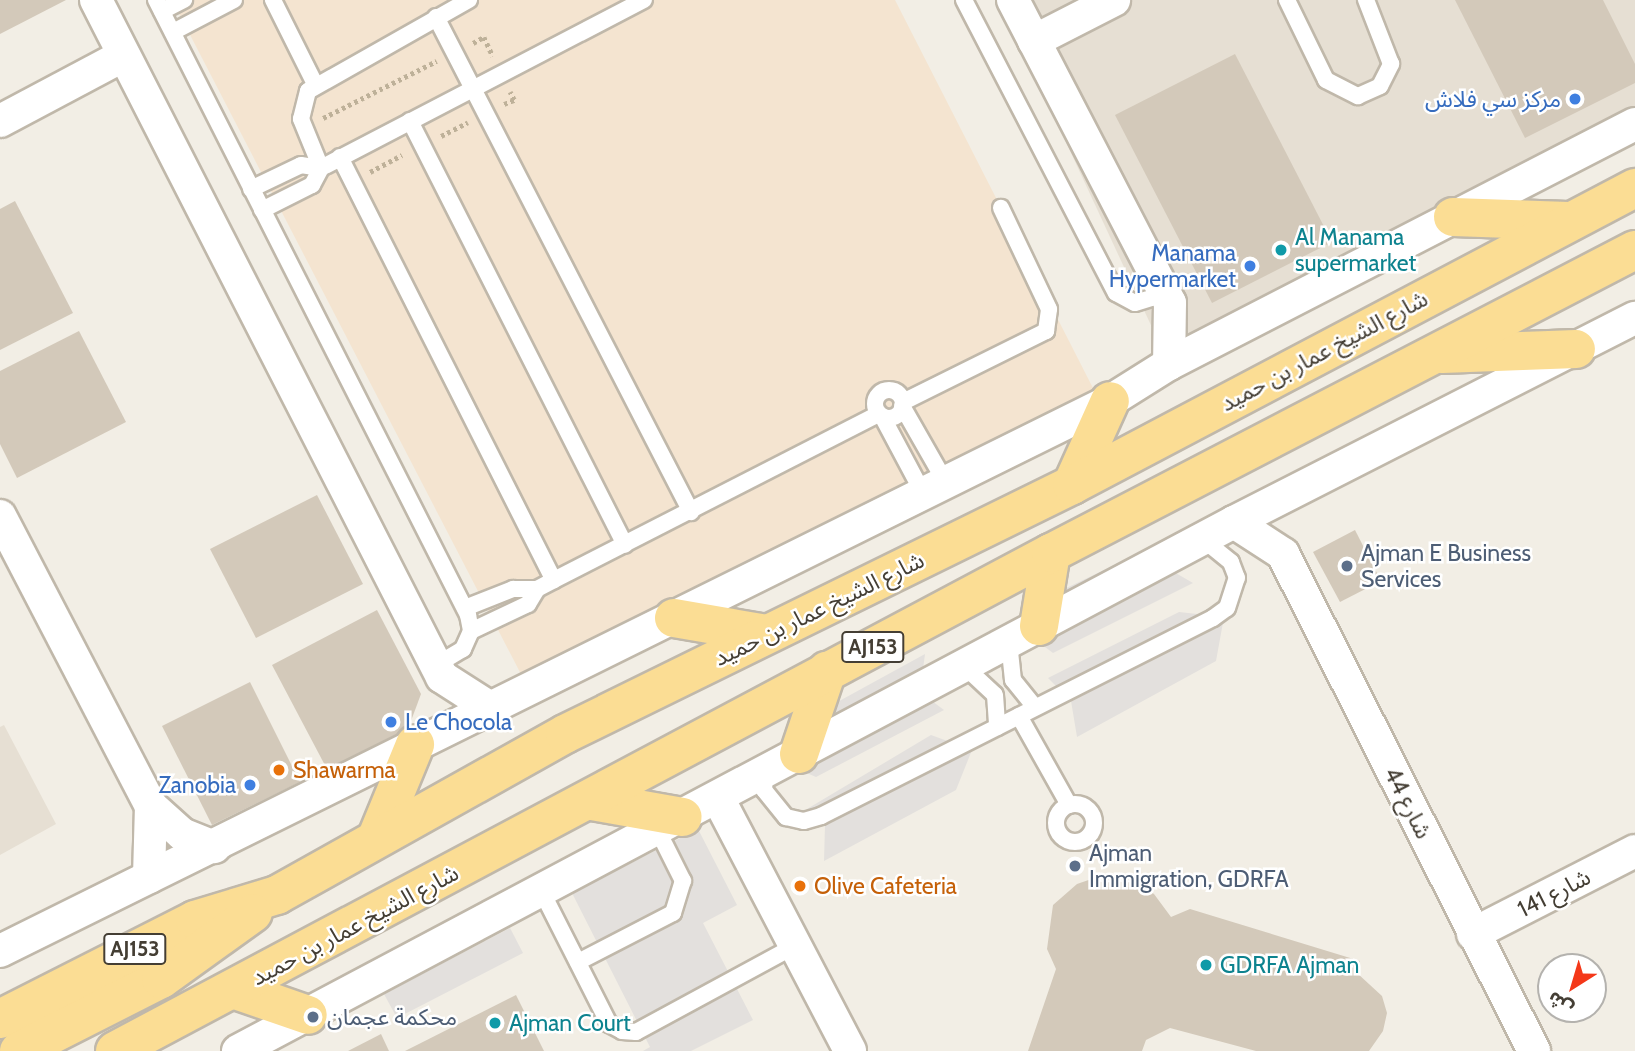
<!DOCTYPE html>
<html>
<head>
<meta charset="utf-8">
<style>
	body { margin:0 }
	#map { position:relative; width:1635px; height:1051px; overflow:hidden; background:#f2eee5; font-family:Cabin,"Noto Sans Arabic",sans-serif }
	div>[style] { position:absolute }
	.residential>* { inset:0; background:#e6dfd3 }
	.commercial>* { inset:0; background:#f4e4d0 }
	.parking>* { inset:0; background:#e3e0dd }
	.building>* { inset:0; background:#d3c9ba }
	.path>* { height:4.5px; margin-top:-2.25px; transform-origin:0; background:repeating-linear-gradient(90deg,#beb199 0 3.5px,transparent 0 7px) }
	.roads { filter:drop-shadow(2px 0 #c0b8aa) drop-shadow(-2px 0 #c0b8aa) drop-shadow(0 2px #c0b8aa) drop-shadow(0 -2px #c0b8aa) }
	.service>* { height:16px; margin:-8px; padding:0 8px; transform-origin:8px; border-radius:8px; background:#fff }
	.service>.ring { margin:-8px; padding:0; box-sizing:content-box; background:none; border:16px solid #fff; border-radius:50% }
	.minor>* { height:32px; margin:-16px; padding:0 16px; transform-origin:16px; border-radius:16px; background:#fff }
	.primary>* { height:38px; margin:-19px; padding:0 19px; transform-origin:19px; border-radius:19px; background:#fbdd94 }
	.dots>* { width:19px; height:19px; translate:-50% -50%; box-sizing:border-box; border:4px solid #fff; border-radius:50% }
	span { translate:-50% -50%; white-space:nowrap; text-align:center; line-height:1.15; -webkit-text-stroke:5px #fff; paint-order:stroke }
	.shield-label span { padding:2px 5px; background:#fff; border:2px solid; border-radius:5px; -webkit-text-stroke-width:0 }
	.shield-label { font-size:21px; color:#443e34; font-weight:700 }
	.shop-label { font-size:23px; color:#366cbe }
	.right { translate:-100% -50%; text-align:right }
	.left { translate:0 -50%; text-align:left }
	.culture-label { font-size:23px; color:#0d838f }
	.street-label { font-size:23px; color:#443e34 }
	.service-label { font-size:23px; color:#4e5e75 }
	.food-label { font-size:23px; color:#c56008 }
	.north { position:absolute; left:1537px; top:953px; width:70px; height:70px; box-sizing:border-box; background:#fff; border:2px solid #b4b2ae; border-radius:50%; rotate:217deg; font-size:19px; font-weight:700; line-height:28px; text-align:center; color:#443e34 }
	.north::after { content:''; display:block; margin:auto; width:24px; height:32px; background:#f43819; clip-path:polygon(50% 0,100% 100%,50% 72%,0 100%) }
</style>
</head>
<body>
<div id="map">
	<div class="residential">
		<div style="clip-path:polygon(1000px 0,1635px 0,1635px 121px,1169px 364px)"></div>
		<div style="clip-path:polygon(4px 725px,56px 824px,0 855px,0 727px)"></div>
	</div>
	<div class="commercial">
		<div style="clip-path:polygon(172px 0,895px 0,1095px 392px,524px 680px)"></div>
	</div>
	<div class="parking">
		<div style="clip-path:polygon(1171px 538px,1167px 568px,1193px 583px,1053px 653px,1029px 635px,1035px 603px)"></div>
		<div style="clip-path:polygon(1179px 612px,1224px 617px,1216px 661px,1077px 737px,1071px 701px,1048px 678px)"></div>
		<div style="clip-path:polygon(925px 654px,920px 692px,944px 710px,816px 777px,781px 762px,790px 728px)"></div>
		<div style="clip-path:polygon(931px 735px,972px 750px,956px 790px,824px 861px,825px 825px,807px 809px)"></div>
		<div style="clip-path:polygon(698px 829px,737px 905px,703px 923px,753px 1020px,691px 1051px,643px 1051px,650px 1047px,572px 893px)"></div>
		<div style="clip-path:polygon(510px 928px,523px 953px,397px 1018px,384px 994px)"></div>
	</div>
	<div class="building">
		<div style="clip-path:polygon(0 0,66px 0,0 34px)"></div>
		<div style="clip-path:polygon(1455px 0,1603px 0,1635px 64px,1635px 83px,1525px 138px)"></div>
		<div style="clip-path:polygon(1235px 54px,1332px 242px,1212px 303px,1115px 115px)"></div>
		<div style="clip-path:polygon(15px 201px,73px 313px,0 350px,0 209px)"></div>
		<div style="clip-path:polygon(79px 331px,126px 422px,17px 478px,0 444px,0 371px)"></div>
		<div style="clip-path:polygon(317px 495px,363px 584px,256px 638px,210px 549px)"></div>
		<div style="clip-path:polygon(1355px 530px,1381px 581px,1340px 602px,1313px 552px)"></div>
		<div style="clip-path:polygon(377px 610px,421px 694px,408px 729px,328px 771px,272px 665px)"></div>
		<div style="clip-path:polygon(250px 682px,300px 782px,212px 825px,162px 726px)"></div>
		<div style="clip-path:polygon(1103px 875px,1129px 878px,1154px 894px,1171px 917px,1190px 909px,1360px 961px,1357px 973px,1382px 996px,1387px 1013px,1383px 1031px,1369px 1051px,1256px 1051px,1170px 1028px,1146px 1040px,1142px 1051px,1028px 1051px,1056px 969px,1047px 949px,1053px 905px,1077px 884px)"></div>
		<div style="clip-path:polygon(516px 995px,544px 1051px,405px 1051px)"></div>
		<div style="clip-path:polygon(381px 1034px,389px 1051px,348px 1051px)"></div>
	</div>
	<div class="path">
		<div style="left:473px;top:43px;width:13px;rotate:-29deg"></div>
		<div style="left:484px;top:37px;width:21px;rotate:65deg"></div>
		<div style="left:504px;top:104px;width:11px;rotate:-22deg"></div>
		<div style="left:514px;top:100px;width:9px;rotate:-117deg"></div>
		<div style="left:323px;top:118px;width:127px;rotate:-26.6deg"></div>
		<div style="left:441px;top:136px;width:30px;rotate:-27deg"></div>
		<div style="left:370px;top:172px;width:36px;rotate:-28deg"></div>
	</div>
	<div class="roads">
		<div class="service">
			<div style="left:156px;top:0;width:690px;rotate:63.1deg"></div>
			<div style="left:468px;top:615px;width:16px;rotate:79deg"></div>
			<div style="left:471px;top:631px;width:20px;rotate:114deg"></div>
			<div style="left:463px;top:649px;width:31px;rotate:149deg"></div>
			<div style="left:273px;top:0;width:94px;rotate:63.4deg"></div>
			<div style="left:964px;top:0;width:330px;rotate:62.6deg"></div>
			<div style="left:1116px;top:293px;width:21px;rotate:28deg"></div>
			<div style="left:1135px;top:303px;width:31px;rotate:-17deg"></div>
			<div style="left:1287px;top:0;width:89px;rotate:64deg"></div>
			<div style="left:1326px;top:80px;width:36px;rotate:27deg"></div>
			<div style="left:1358px;top:96px;width:24px;rotate:-24deg"></div>
			<div style="left:1380px;top:86px;width:25px;rotate:-63deg"></div>
			<div style="left:1391px;top:64px;width:69px;rotate:-111.3deg"></div>
			<div style="left:162px;top:11px;width:25px;rotate:-27deg"></div>
			<div style="left:436px;top:17px;width:557px;rotate:62.74deg"></div>
			<div style="left:173px;top:32px;width:69px;rotate:-27.7deg"></div>
			<div style="left:410px;top:121px;width:475px;rotate:63.1deg"></div>
			<div style="left:340px;top:157px;width:474px;rotate:63.2deg"></div>
			<div style="left:321px;top:168px;width:53px;rotate:-112.2deg"></div>
			<div style="left:301px;top:119px;width:29px;rotate:-76deg"></div>
			<div style="left:308px;top:91px;width:185px;rotate:-29.5deg"></div>
			<div style="left:251px;top:189px;width:55px;rotate:-25.6deg"></div>
			<div style="left:301px;top:165px;width:20px;rotate:9deg"></div>
			<div style="left:262px;top:210px;width:56px;rotate:-26.6deg"></div>
			<div style="left:312px;top:185px;width:19px;rotate:-62deg"></div>
			<div style="left:321px;top:168px;width:364px;rotate:-27.5deg"></div>
			<div class="ring" style="left:875px;top:390px;width:12px;height:12px"></div>
			<div style="left:903px;top:402px;width:160px;rotate:-26.4deg"></div>
			<div style="left:1046px;top:331px;width:22px;rotate:-82deg"></div>
			<div style="left:1049px;top:309px;width:112px;rotate:-115.4deg"></div>
			<div style="left:902px;top:406px;width:89px;rotate:60.3deg"></div>
			<div style="left:882px;top:416px;width:87px;rotate:62deg"></div>
			<div style="left:465px;top:608px;width:52px;rotate:-21.6deg"></div>
			<div style="left:513px;top:589px;width:24px"></div>
			<div style="left:537px;top:589px;width:19px;rotate:-28deg"></div>
			<div style="left:554px;top:580px;width:365px;rotate:-27.1deg"></div>
			<div style="left:471px;top:631px;width:63px;rotate:-25.3deg"></div>
			<div style="left:528px;top:604px;width:17px;rotate:-59deg"></div>
			<div style="left:1009px;top:642px;width:38px;rotate:84deg"></div>
			<div style="left:1013px;top:680px;width:35px;rotate:51deg"></div>
			<div style="left:964px;top:666px;width:42px;rotate:43.1deg"></div>
			<div style="left:995px;top:695px;width:32px;rotate:86deg"></div>
			<div style="left:1019px;top:716px;width:102px;rotate:60.7deg"></div>
			<div style="left:765px;top:772px;width:18px;rotate:93deg"></div>
			<div style="left:764px;top:790px;width:35px;rotate:51deg"></div>
			<div style="left:786px;top:817px;width:18px;rotate:13deg"></div>
			<div style="left:804px;top:821px;width:18px;rotate:-16deg"></div>
			<div style="left:821px;top:816px;width:439px;rotate:-26.8deg"></div>
			<div style="left:1213px;top:618px;width:17px;rotate:-36deg"></div>
			<div style="left:1227px;top:608px;width:32px;rotate:-72deg"></div>
			<div style="left:1237px;top:578px;width:17px;rotate:-111deg"></div>
			<div style="left:1231px;top:562px;width:36px;rotate:-141deg"></div>
			<div class="ring" style="left:1056px;top:804px;width:22px;height:22px"></div>
			<div style="left:542px;top:892px;width:148px;rotate:63.1deg"></div>
			<div style="left:609px;top:1024px;width:15px;rotate:28deg"></div>
			<div style="left:622px;top:1031px;width:14px;rotate:4deg"></div>
			<div style="left:636px;top:1032px;width:182px;rotate:-28.5deg"></div>
			<div style="left:578px;top:962px;width:107px;rotate:-27.3deg"></div>
			<div style="left:673px;top:913px;width:34px;rotate:-73deg"></div>
			<div style="left:683px;top:881px;width:56px;rotate:-116.6deg"></div>
		</div>
		<div class="minor">
			<div style="left:96px;top:0;width:760px;rotate:62.93deg"></div>
			<div style="left:442px;top:677px;width:59px;rotate:32.6deg"></div>
			<div style="left:1013px;top:0;width:341px;rotate:62.6deg"></div>
			<div style="left:1170px;top:303px;width:61px;rotate:90.9deg"></div>
			<div style="left:1034px;top:41px;width:90px;rotate:-27.1deg"></div>
			<div style="left:0;top:121px;width:140px;rotate:-28deg"></div>
			<div style="left:0;top:516px;width:327px;rotate:62.5deg"></div>
			<div style="left:151px;top:806px;width:42px;rotate:42.1deg"></div>
			<div style="left:182px;top:834px;width:35px;rotate:22deg"></div>
			<div style="left:1234px;top:522px;width:59px;rotate:33.1deg"></div>
			<div style="left:1283px;top:554px;width:557px;rotate:63.2deg"></div>
			<div style="left:718px;top:798px;width:285px;rotate:62.4deg"></div>
			<div style="left:149px;top:877px;width:71px;rotate:-88.4deg"></div>
			<div style="left:1473px;top:934px;width:182px;rotate:-27.1deg"></div>
			<div style="left:0;top:951px;width:1239px;rotate:-26.36deg"></div>
			<div style="left:1110px;top:401px;width:70px;rotate:-32.1deg"></div>
			<div style="left:1169px;top:364px;width:524px;rotate:-27.25deg"></div>
			<div style="left:238px;top:1051px;width:1128px;rotate:-27.97deg"></div>
			<div style="left:1234px;top:522px;width:450px;rotate:-27deg"></div>
		</div>
		<div class="primary">
			<div style="left:1453px;top:217px;width:115px;rotate:2deg"></div>
			<div style="left:1442px;top:354px;width:134px;rotate:-2.1deg"></div>
			<div style="left:1072px;top:485px;width:92px;rotate:-65.7deg"></div>
			<div style="left:674px;top:618px;width:94px;rotate:9.8deg"></div>
			<div style="left:1039px;top:626px;width:74px;rotate:-80.7deg"></div>
			<div style="left:799px;top:754px;width:88px;rotate:-71.4deg"></div>
			<div style="left:592px;top:801px;width:92px;rotate:10deg"></div>
			<div style="left:377px;top:837px;width:100px;rotate:-67.6deg"></div>
			<div style="left:233px;top:989px;width:79px;rotate:19.1deg"></div>
			<div style="left:0;top:1019px;width:219px;rotate:-26.9deg"></div>
			<div style="left:195px;top:920px;width:86px;rotate:-17deg"></div>
			<div style="left:277px;top:895px;width:330px;rotate:-29.2deg"></div>
			<div style="left:565px;top:734px;width:565px;rotate:-26.16deg"></div>
			<div style="left:1072px;top:485px;width:637px;rotate:-27.81deg"></div>
			<div style="left:19px;top:1051px;width:159px;rotate:-26.9deg"></div>
			<div style="left:161px;top:979px;width:113px;rotate:-35.7deg"></div>
			<div style="left:115px;top:1051px;width:1060px;rotate:-28.02deg"></div>
			<div style="left:1051px;top:553px;width:658px;rotate:-27.42deg"></div>
		</div>
	</div>
	<div class="dots">
		<div style="left:1575px;top:99px;background:#3f7fe0"></div>
		<div style="left:1281px;top:250px;background:#0f9aa8"></div>
		<div style="left:1250px;top:266px;background:#3f7fe0"></div>
		<div style="left:1347px;top:566px;background:#5c6f8a"></div>
		<div style="left:391px;top:722px;background:#3f7fe0"></div>
		<div style="left:279px;top:770px;background:#e8710a"></div>
		<div style="left:250px;top:785px;background:#3f7fe0"></div>
		<div style="left:1075px;top:866px;background:#5c6f8a"></div>
		<div style="left:800px;top:886px;background:#e8710a"></div>
		<div style="left:1206px;top:965px;background:#0f9aa8"></div>
		<div style="left:313px;top:1017px;background:#5c6f8a"></div>
		<div style="left:495px;top:1023px;background:#0f9aa8"></div>
	</div>
	<div class="shield-label">
		<span style="left:873px;top:647px">AJ153</span>
		<span style="left:135px;top:949px">AJ153</span>
	</div>
	<div class="shop-label">
		<span class="right" style="left:1561px;top:99px">مركز سي فلاش</span>
		<span class="right" style="left:1236px;top:266px">Manama<br>Hypermarket</span>
		<span class="left" style="left:405px;top:722px">Le Chocola</span>
		<span class="right" style="left:236px;top:785px">Zanobia</span>
	</div>
	<div class="culture-label">
		<span class="left" style="left:1295px;top:250px">Al Manama<br>supermarket</span>
		<span class="left" style="left:1220px;top:965px">GDRFA Ajman</span>
		<span class="left" style="left:509px;top:1023px">Ajman Court</span>
	</div>
	<div class="street-label">
		<span style="left:1324px;top:351px;rotate:-28deg">شارع الشيخ عمار بن حميد</span>
		<span style="left:819px;top:609px;rotate:-26deg">شارع الشيخ عمار بن حميد</span>
		<span style="left:1408px;top:803px;rotate:63deg">شارع 44</span>
		<span style="left:1554px;top:893px;rotate:-27deg">شارع 141</span>
		<span style="left:355px;top:925px;rotate:-28deg">شارع الشيخ عمار بن حميد</span>
	</div>
	<div class="service-label">
		<span class="left" style="left:1361px;top:566px">Ajman E Business<br>Services</span>
		<span class="left" style="left:1089px;top:866px">Ajman<br>Immigration, GDRFA</span>
		<span class="left" style="left:327px;top:1017px">محكمة عجمان</span>
	</div>
	<div class="food-label">
		<span class="left" style="left:293px;top:770px">Shawarma</span>
		<span class="left" style="left:814px;top:886px">Olive Cafeteria</span>
	</div>
	<div class="north">ش</div>
</div>
</body>
</html>
